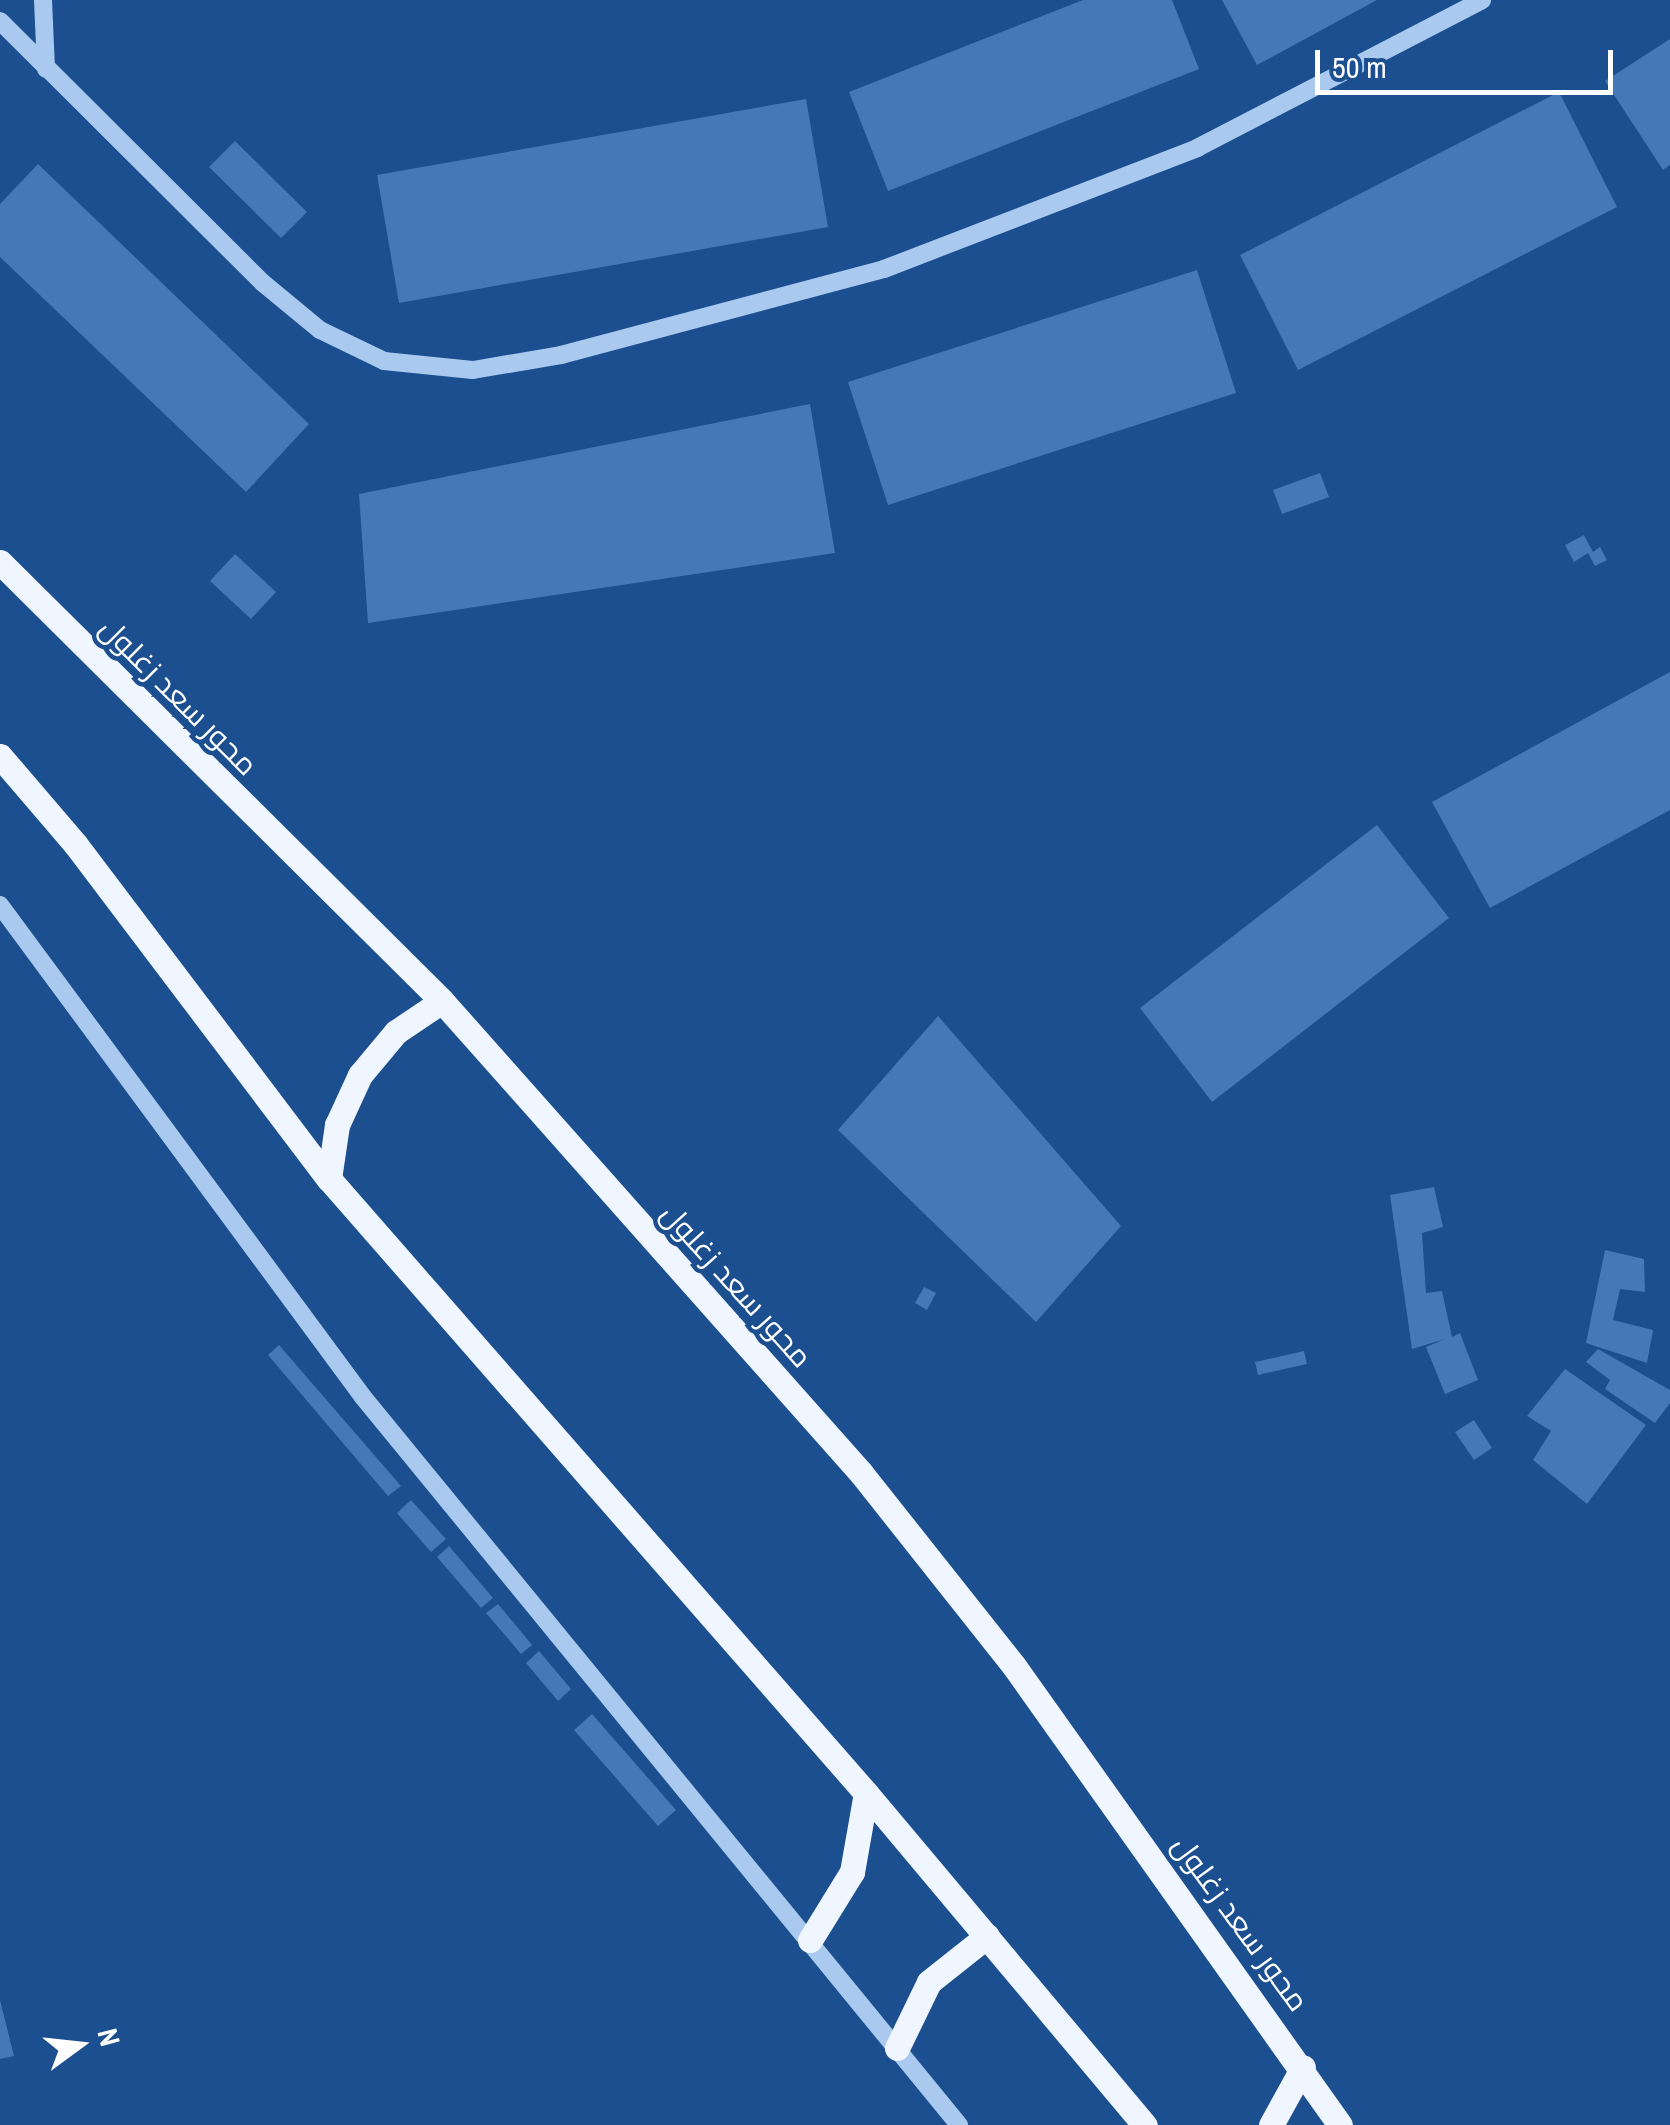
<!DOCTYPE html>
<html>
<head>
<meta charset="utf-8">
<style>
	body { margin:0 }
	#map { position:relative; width:1670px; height:2125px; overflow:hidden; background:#1b4f8f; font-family:"Archivo Narrow",Cairo,sans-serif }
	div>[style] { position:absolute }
	.building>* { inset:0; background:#4478b7 }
	.minor>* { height:18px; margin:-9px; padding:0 9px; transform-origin:9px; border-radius:9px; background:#a9c9ee }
	.major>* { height:25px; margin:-12.5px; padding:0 12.5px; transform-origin:12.5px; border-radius:12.5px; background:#f0f6ff }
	span { translate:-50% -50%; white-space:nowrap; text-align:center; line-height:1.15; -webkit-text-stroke:9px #1b4f8f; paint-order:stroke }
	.street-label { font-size:30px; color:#fff }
	.north { position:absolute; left:30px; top:1995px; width:100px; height:100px; -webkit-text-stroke:8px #1b4f8f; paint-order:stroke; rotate:75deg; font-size:28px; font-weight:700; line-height:40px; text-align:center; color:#fff }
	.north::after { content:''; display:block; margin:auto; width:35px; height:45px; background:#fff; clip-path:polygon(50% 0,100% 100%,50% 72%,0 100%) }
	.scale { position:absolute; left:1315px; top:50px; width:298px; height:45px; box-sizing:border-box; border:5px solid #fff; border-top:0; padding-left:12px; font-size:30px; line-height:35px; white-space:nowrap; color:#fff; -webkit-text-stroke:8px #1b4f8f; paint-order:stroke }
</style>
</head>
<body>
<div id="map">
	<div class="building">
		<div style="clip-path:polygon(1083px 0,1172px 0,1199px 69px,888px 191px,849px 92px)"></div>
		<div style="clip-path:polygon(1222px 0,1377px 0,1257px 65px)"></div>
		<div style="clip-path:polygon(1670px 39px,1670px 165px,1663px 170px,1605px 81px)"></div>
		<div style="clip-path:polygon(1559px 92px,1617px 207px,1298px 370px,1240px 255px)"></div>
		<div style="clip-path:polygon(806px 99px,828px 227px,399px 303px,377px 175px)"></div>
		<div style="clip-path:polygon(235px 141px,307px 212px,281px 238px,209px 167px)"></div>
		<div style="clip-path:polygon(38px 164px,309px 424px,246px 492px,0 257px,0 204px)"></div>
		<div style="clip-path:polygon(1197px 270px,1236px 393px,888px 505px,848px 382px)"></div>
		<div style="clip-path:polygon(810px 404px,835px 553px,368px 623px,359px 494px)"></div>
		<div style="clip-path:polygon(1320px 473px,1329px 497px,1282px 514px,1273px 490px)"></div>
		<div style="clip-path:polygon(1584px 535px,1593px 552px,1600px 547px,1607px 560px,1595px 566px,1588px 553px,1574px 562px,1565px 545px)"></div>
		<div style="clip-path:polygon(235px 554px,276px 592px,251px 619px,210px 581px)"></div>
		<div style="clip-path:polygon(1670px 672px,1670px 810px,1490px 908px,1432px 802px)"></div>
		<div style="clip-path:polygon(1377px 825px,1449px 918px,1212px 1102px,1140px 1008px)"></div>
		<div style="clip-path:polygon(938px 1016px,1121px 1226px,1036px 1322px,838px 1130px)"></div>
		<div style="clip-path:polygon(1434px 1187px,1443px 1227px,1422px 1233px,1426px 1293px,1442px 1291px,1452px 1337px,1460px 1333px,1478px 1380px,1445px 1394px,1426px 1347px,1445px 1339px,1412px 1349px,1390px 1195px)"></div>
		<div style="clip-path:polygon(1605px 1250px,1644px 1259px,1645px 1292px,1620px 1289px,1613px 1320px,1653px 1330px,1647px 1363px,1586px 1343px)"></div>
		<div style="clip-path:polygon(924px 1287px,936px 1293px,927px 1310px,915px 1303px)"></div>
		<div style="clip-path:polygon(279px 1345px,401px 1486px,388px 1496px,268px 1355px)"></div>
		<div style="clip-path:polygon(1598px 1349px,1670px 1390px,1670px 1403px,1655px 1423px,1605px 1389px,1610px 1380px,1586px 1362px)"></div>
		<div style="clip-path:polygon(1304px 1351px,1307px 1364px,1258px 1375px,1255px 1362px)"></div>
		<div style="clip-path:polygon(1565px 1369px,1646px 1425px,1587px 1504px,1533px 1460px,1551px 1431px,1527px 1416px)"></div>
		<div style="clip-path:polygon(1474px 1420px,1492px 1448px,1474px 1460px,1455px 1432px)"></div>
		<div style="clip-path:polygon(411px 1500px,446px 1539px,431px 1552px,397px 1513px)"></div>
		<div style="clip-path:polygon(449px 1546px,493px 1598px,481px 1608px,437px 1557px)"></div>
		<div style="clip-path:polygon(498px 1604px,532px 1645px,521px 1654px,486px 1613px)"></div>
		<div style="clip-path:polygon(539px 1651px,571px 1689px,558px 1701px,526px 1663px)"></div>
		<div style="clip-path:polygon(592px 1714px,676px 1810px,658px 1826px,574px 1730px)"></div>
		<div style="clip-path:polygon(0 2000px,14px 2056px,0 2059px)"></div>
	</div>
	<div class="minor">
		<div style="left:43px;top:0;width:69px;rotate:87.5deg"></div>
		<div style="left:0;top:21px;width:371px;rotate:44.9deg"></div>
		<div style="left:263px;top:283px;width:74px;rotate:39.5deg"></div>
		<div style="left:320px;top:330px;width:71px;rotate:25.8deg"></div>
		<div style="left:384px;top:361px;width:89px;rotate:5.8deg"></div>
		<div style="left:473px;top:370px;width:89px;rotate:-9.7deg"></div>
		<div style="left:561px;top:355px;width:334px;rotate:-14.9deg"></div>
		<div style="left:884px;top:269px;width:336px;rotate:-21.1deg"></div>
		<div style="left:1197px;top:148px;width:321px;rotate:-27.4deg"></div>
		<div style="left:0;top:905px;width:611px;rotate:53.58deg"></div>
		<div style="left:363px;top:1397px;width:941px;rotate:50.69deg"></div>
	</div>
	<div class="major">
		<div style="left:0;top:562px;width:623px;rotate:44.8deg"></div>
		<div style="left:442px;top:1001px;width:631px;rotate:48.4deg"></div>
		<div style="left:861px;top:1473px;width:246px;rotate:51.6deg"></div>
		<div style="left:1014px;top:1666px;width:563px;rotate:54.62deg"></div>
		<div style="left:0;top:756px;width:117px;rotate:49.5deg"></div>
		<div style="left:76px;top:845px;width:419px;rotate:52.9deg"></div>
		<div style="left:329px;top:1179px;width:816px;rotate:48.83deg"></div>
		<div style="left:866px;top:1793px;width:434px;rotate:50deg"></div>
		<div style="left:329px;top:1179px;width:55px;rotate:-81.6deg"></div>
		<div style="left:337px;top:1125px;width:55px;rotate:-65.3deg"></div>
		<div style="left:360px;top:1075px;width:56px;rotate:-50.1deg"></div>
		<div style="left:396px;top:1032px;width:55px;rotate:-34deg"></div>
		<div style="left:810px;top:1940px;width:80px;rotate:-58.3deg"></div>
		<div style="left:852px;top:1872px;width:80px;rotate:-80deg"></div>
		<div style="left:897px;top:2048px;width:73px;rotate:-64.1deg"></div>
		<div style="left:929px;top:1982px;width:74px;rotate:-38.4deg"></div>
		<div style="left:1271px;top:2125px;width:66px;rotate:-61.1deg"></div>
	</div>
	<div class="street-label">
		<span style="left:179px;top:696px;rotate:45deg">محور سعد زغلول</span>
		<span style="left:737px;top:1285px;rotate:48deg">محور سعد زغلول</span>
		<span style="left:1241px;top:1923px;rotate:54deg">محور سعد زغلول</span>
	</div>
	<div class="north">N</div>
	<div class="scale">50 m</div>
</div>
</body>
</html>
